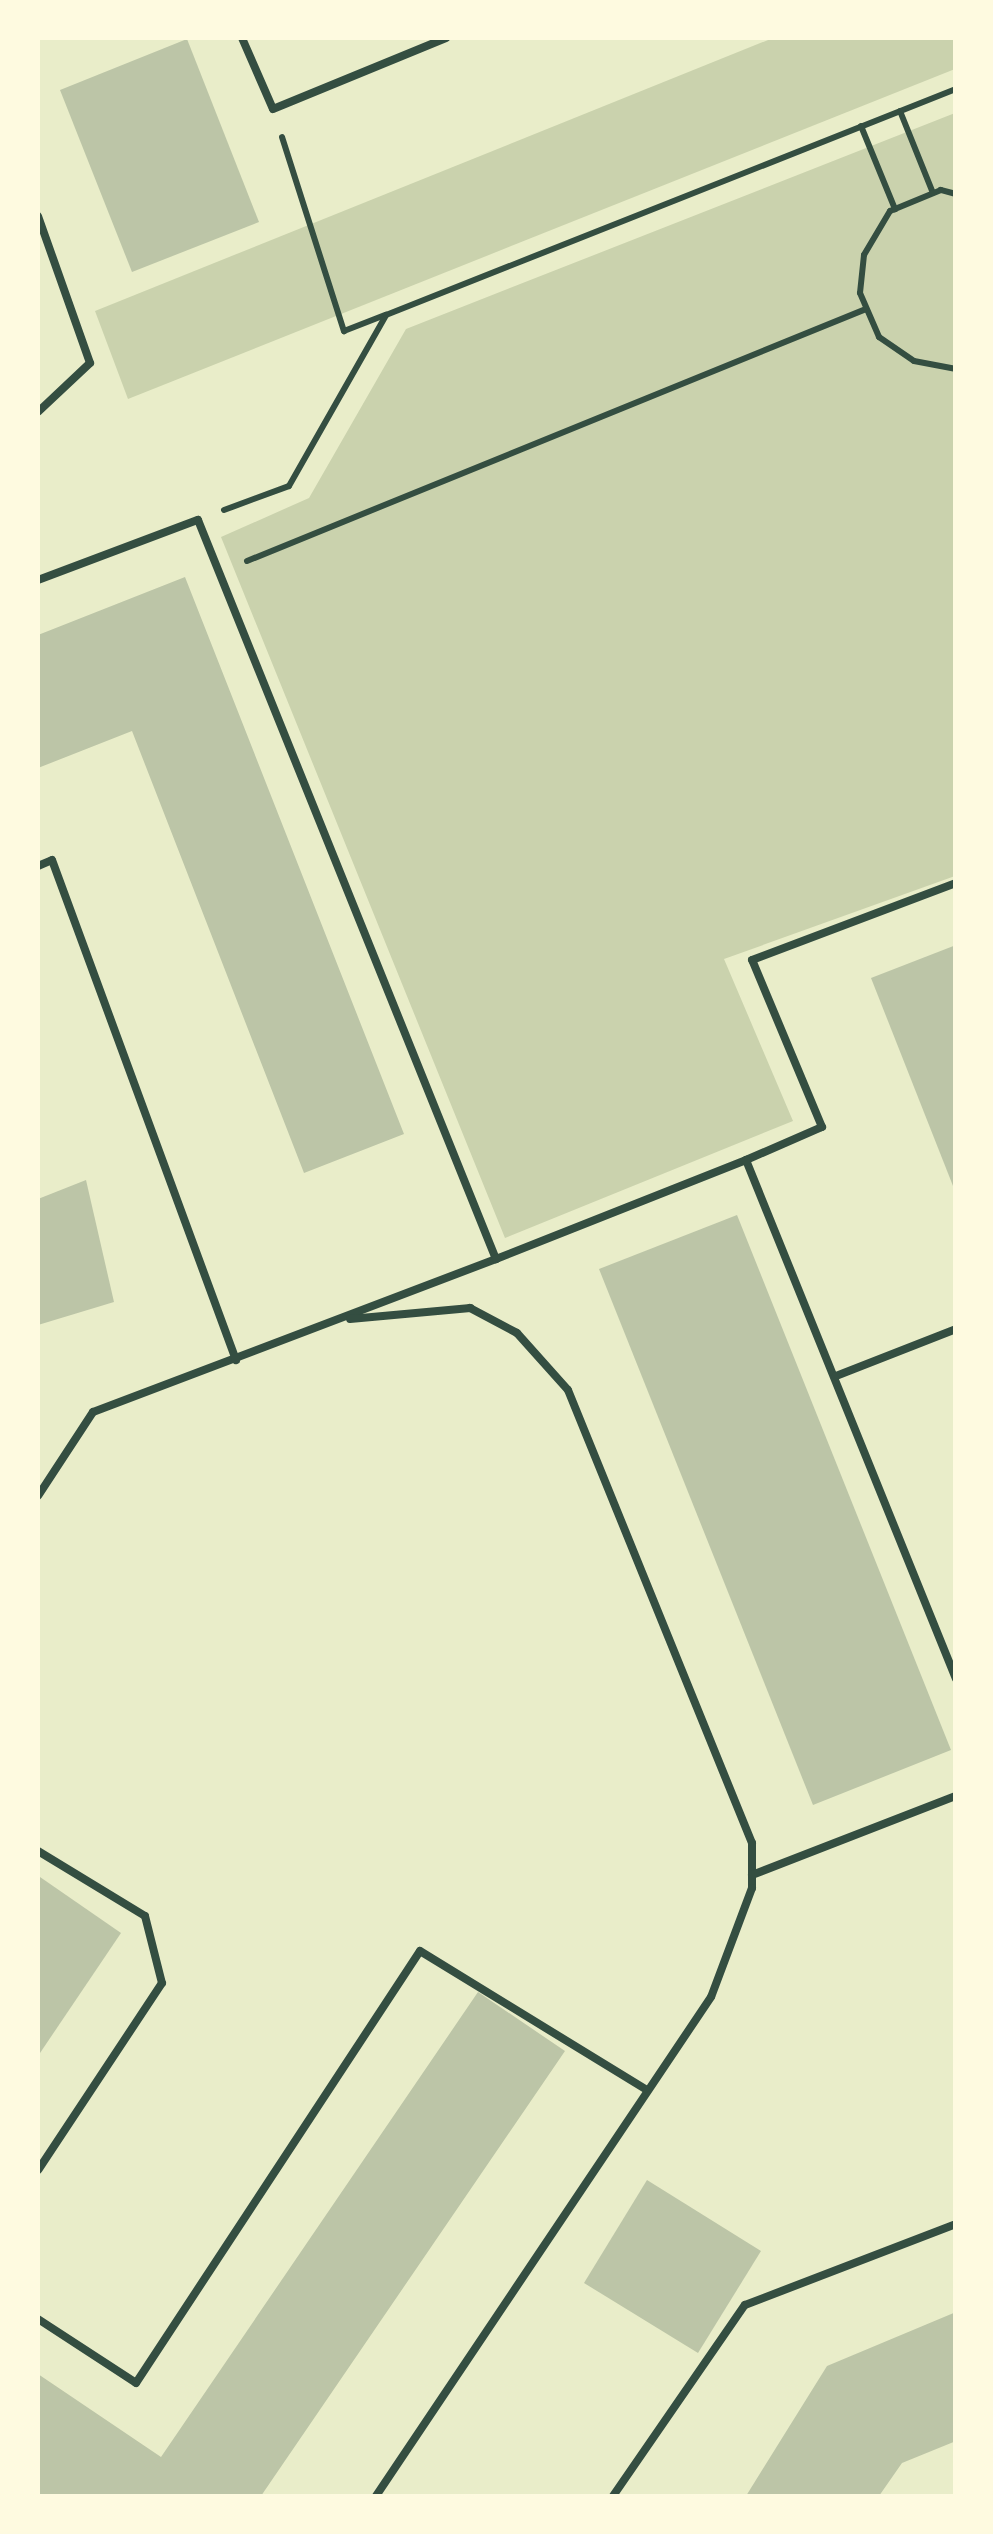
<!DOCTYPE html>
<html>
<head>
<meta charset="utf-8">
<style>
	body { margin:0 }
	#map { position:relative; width:993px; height:2534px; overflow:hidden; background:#e9edc9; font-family:Lato,sans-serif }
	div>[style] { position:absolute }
	.green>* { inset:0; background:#cad2ad }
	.building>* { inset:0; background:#bcc5a7 }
	.path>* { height:6px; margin:-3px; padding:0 3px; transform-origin:3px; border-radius:3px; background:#344e41 }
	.service>* { height:8px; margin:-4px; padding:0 4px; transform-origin:4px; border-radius:4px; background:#344e41 }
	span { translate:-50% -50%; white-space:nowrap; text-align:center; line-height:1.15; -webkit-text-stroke:10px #fefae0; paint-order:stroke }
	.frame { position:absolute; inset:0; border:40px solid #fefae0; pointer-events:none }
</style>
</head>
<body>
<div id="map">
	<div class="green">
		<div style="clip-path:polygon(773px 38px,955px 38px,955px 69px,128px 399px,95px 311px)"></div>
		<div style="clip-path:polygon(955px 113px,955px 876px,724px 959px,793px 1121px,505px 1238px,221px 537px,309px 498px,406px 329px)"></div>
	</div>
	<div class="building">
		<div style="clip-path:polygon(187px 39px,259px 222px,132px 272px,60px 90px)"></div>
		<div style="clip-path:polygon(185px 577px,404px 1134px,304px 1173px,132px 731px,38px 768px,38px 635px)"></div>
		<div style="clip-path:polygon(956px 945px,956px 1191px,955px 1191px,871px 978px)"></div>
		<div style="clip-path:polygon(86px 1180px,114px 1302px,38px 1325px,38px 1199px)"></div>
		<div style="clip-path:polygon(737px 1215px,951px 1750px,813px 1805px,599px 1269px)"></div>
		<div style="clip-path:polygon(40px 1877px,121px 1933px,38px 2056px,38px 1881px)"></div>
		<div style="clip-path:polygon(478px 1992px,565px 2051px,261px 2496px,38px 2496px,38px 2374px,161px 2457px)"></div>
		<div style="clip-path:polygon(647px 2180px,761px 2251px,698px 2353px,584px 2283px)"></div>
		<div style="clip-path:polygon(956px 2312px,956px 2441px,902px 2463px,879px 2496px,746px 2496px,827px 2366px)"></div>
	</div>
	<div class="path">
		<div style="left:900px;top:111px;width:88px;rotate:68.1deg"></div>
		<div style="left:861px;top:126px;width:90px;rotate:67.7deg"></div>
		<div style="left:282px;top:137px;width:204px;rotate:72.3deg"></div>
		<div style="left:344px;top:331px;width:44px;rotate:-21.3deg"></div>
		<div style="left:956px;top:194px;width:16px;rotate:-165deg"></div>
		<div style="left:941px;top:190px;width:55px;rotate:157.6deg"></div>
		<div style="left:890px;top:211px;width:51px;rotate:120.6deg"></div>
		<div style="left:864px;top:255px;width:38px;rotate:96deg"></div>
		<div style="left:860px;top:293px;width:48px;rotate:66.6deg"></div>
		<div style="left:879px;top:337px;width:42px;rotate:34.4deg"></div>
		<div style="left:914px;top:361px;width:43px;rotate:10.8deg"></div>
		<div style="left:224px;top:510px;width:69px;rotate:-20.3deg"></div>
		<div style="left:289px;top:486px;width:197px;rotate:-60.4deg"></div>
		<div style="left:386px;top:315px;width:613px;rotate:-21.63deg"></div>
		<div style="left:247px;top:561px;width:668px;rotate:-22.15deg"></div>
	</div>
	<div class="service">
		<div style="left:242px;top:38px;width:77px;rotate:66.4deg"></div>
		<div style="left:273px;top:109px;width:187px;rotate:-22.3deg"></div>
		<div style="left:38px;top:216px;width:156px;rotate:70.5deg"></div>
		<div style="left:90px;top:363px;width:71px;rotate:136.7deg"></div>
		<div style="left:38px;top:580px;width:171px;rotate:-20.6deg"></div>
		<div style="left:198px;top:520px;width:797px;rotate:68.04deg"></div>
		<div style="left:496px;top:1259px;width:431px;rotate:159.2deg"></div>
		<div style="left:93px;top:1412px;width:100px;rotate:123.2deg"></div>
		<div style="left:38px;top:866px;width:15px;rotate:-23deg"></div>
		<div style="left:52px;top:860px;width:533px;rotate:69.8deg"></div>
		<div style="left:746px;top:1160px;width:83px;rotate:-23.5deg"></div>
		<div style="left:822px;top:1127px;width:181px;rotate:-112.7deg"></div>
		<div style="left:752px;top:960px;width:218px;rotate:-20.7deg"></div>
		<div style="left:496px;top:1259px;width:269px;rotate:-21.6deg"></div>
		<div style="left:746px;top:1160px;width:560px;rotate:67.97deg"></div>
		<div style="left:350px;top:1319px;width:121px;rotate:-5.2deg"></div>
		<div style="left:470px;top:1308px;width:53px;rotate:28deg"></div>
		<div style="left:517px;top:1333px;width:76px;rotate:48.2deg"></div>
		<div style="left:568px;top:1390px;width:489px;rotate:67.9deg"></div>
		<div style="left:752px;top:1843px;width:45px;rotate:90deg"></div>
		<div style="left:752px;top:1888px;width:116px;rotate:110.6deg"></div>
		<div style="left:711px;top:1997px;width:601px;rotate:123.88deg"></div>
		<div style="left:836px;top:1376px;width:129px;rotate:-21.4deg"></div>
		<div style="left:38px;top:1851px;width:125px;rotate:31.3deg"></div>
		<div style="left:145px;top:1916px;width:69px;rotate:75.8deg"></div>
		<div style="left:162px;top:1983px;width:224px;rotate:123.5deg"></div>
		<div style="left:752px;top:1875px;width:219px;rotate:-21.2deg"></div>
		<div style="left:38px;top:2319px;width:117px;rotate:33.1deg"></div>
		<div style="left:136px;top:2383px;width:517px;rotate:-56.68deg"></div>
		<div style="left:420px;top:1951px;width:264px;rotate:31.5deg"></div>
		<div style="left:613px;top:2496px;width:232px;rotate:-55.4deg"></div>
		<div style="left:745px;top:2305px;width:226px;rotate:-21deg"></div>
	</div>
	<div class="frame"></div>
</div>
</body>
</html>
